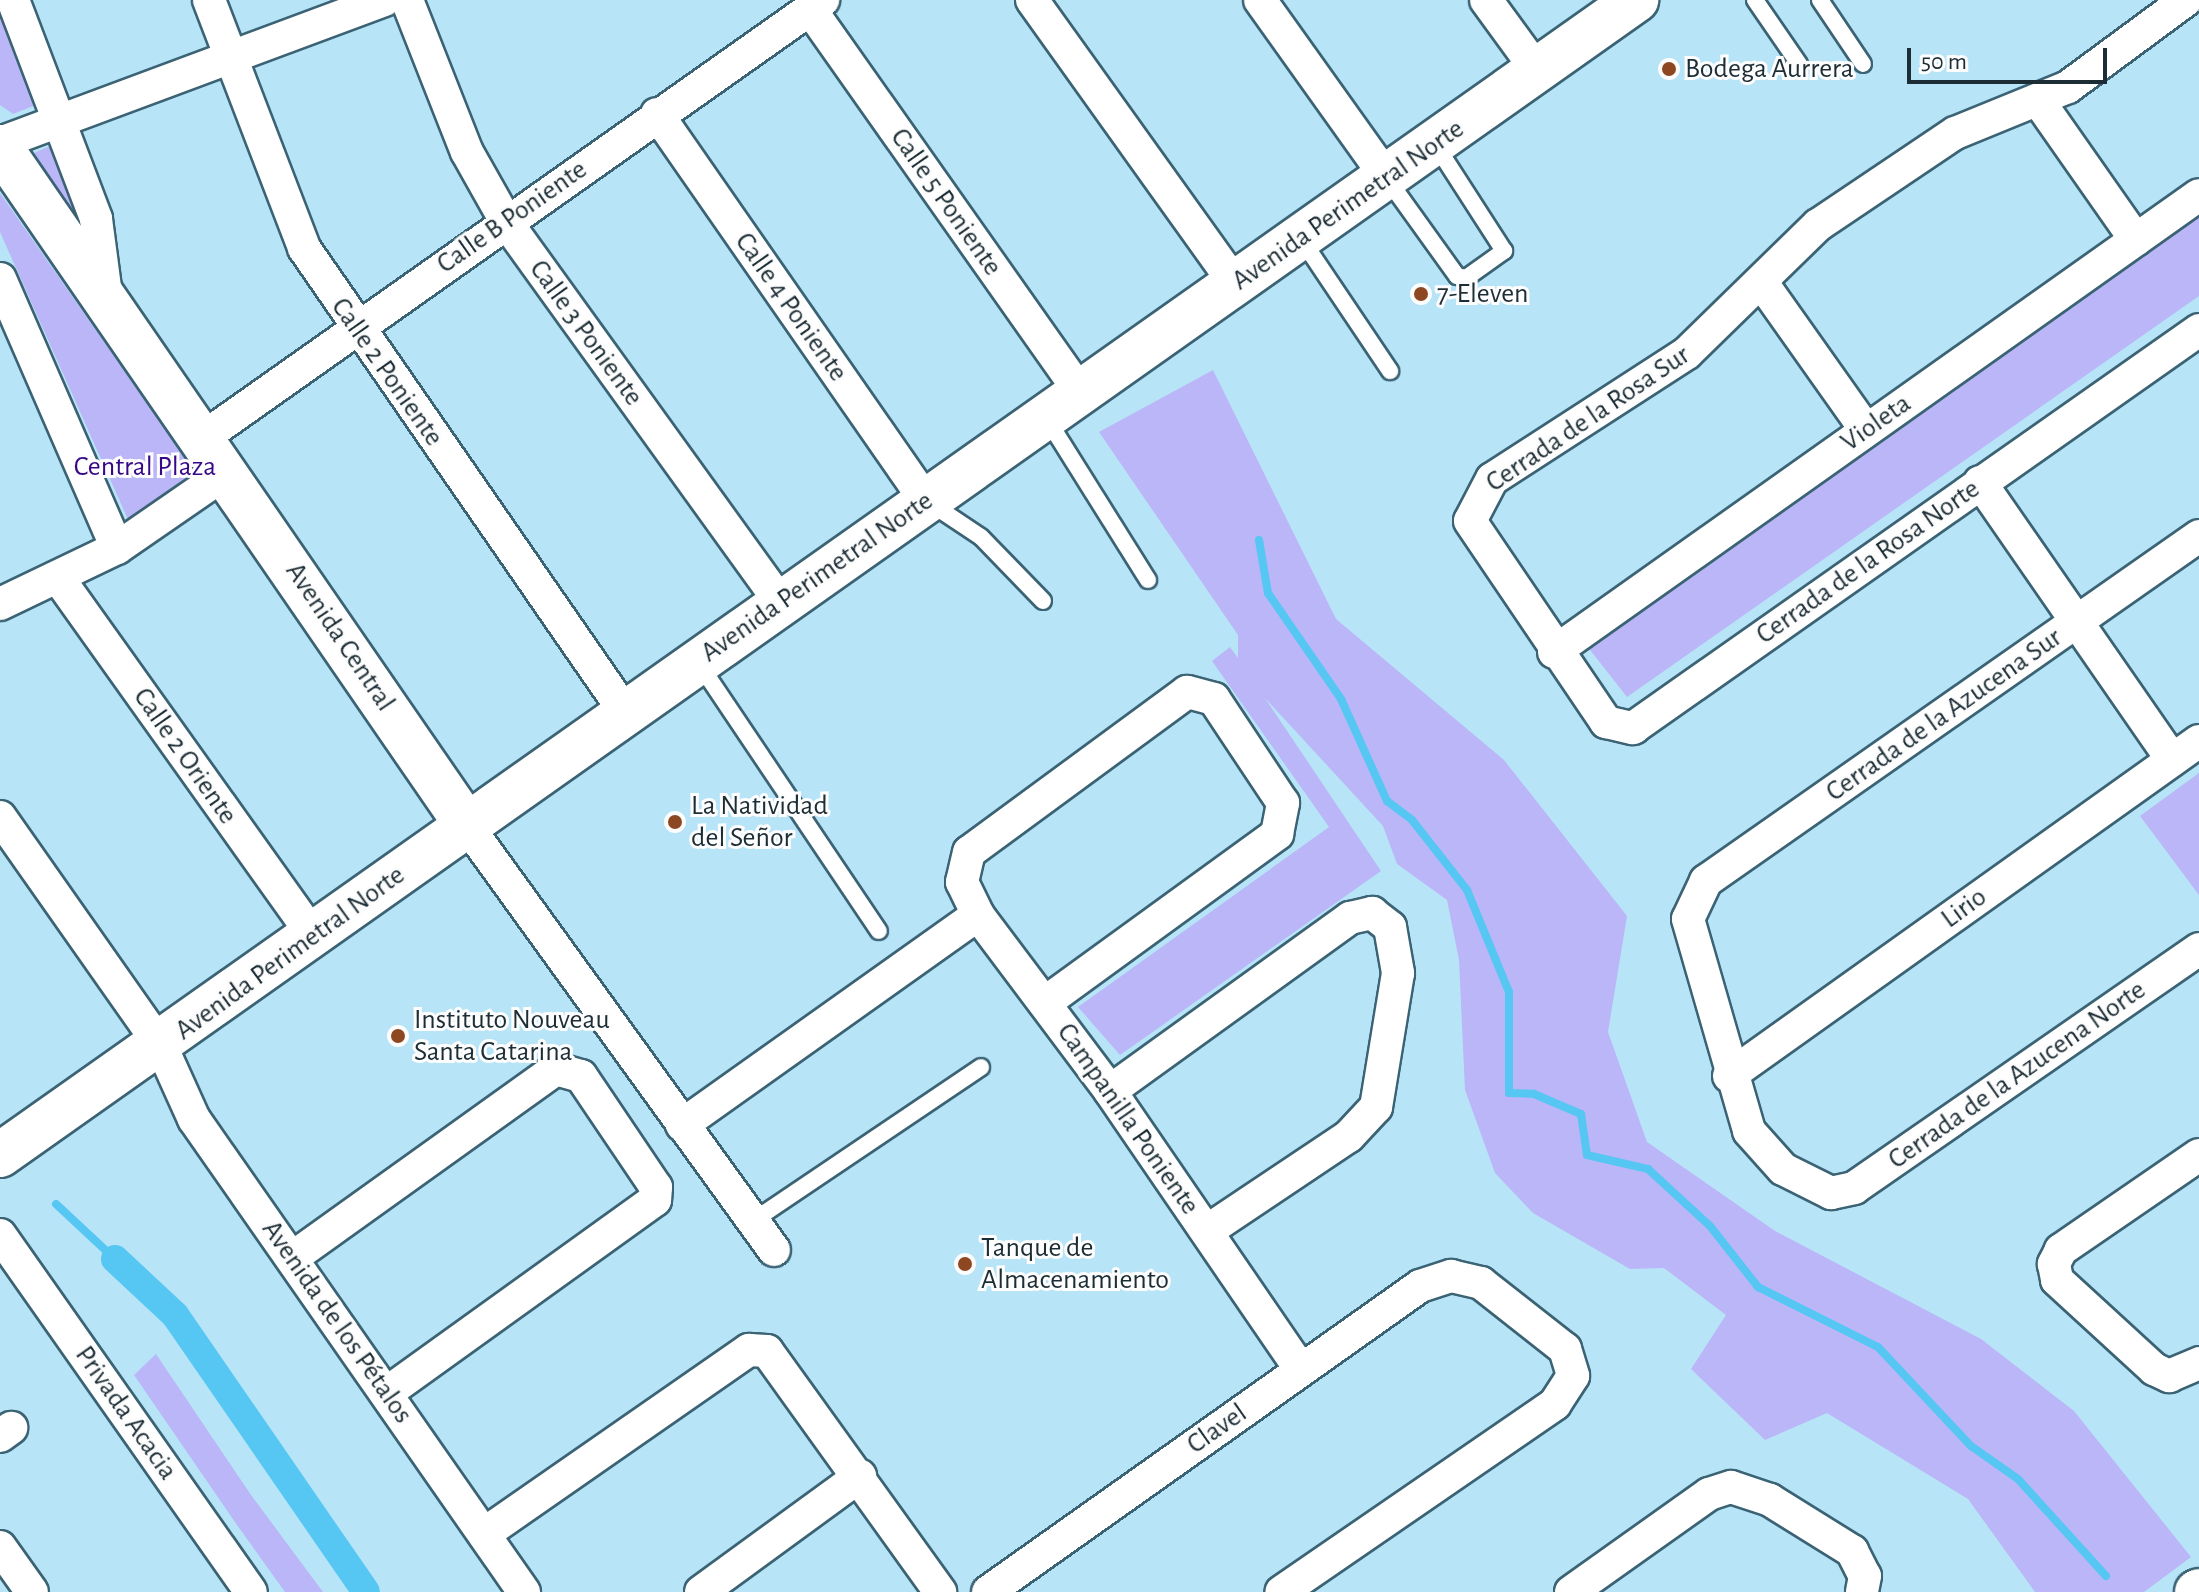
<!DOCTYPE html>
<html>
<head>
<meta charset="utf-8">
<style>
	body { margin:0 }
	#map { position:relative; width:2199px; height:1592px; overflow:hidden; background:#b8e4f8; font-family:"Alegreya Sans",sans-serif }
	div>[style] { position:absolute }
	.green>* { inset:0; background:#bab6f7 }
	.stream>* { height:8px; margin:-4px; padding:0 4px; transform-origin:4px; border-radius:4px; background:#56c6f2 }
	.canal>* { height:28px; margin:-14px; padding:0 14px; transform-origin:14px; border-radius:14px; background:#56c6f2 }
	.roads { filter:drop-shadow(2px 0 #3b6374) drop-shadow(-2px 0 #3b6374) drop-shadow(0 2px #3b6374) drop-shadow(0 -2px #3b6374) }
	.lane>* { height:16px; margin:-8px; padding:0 8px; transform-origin:8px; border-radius:8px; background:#fff }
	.street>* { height:32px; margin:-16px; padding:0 16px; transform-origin:16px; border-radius:16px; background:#fff }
	.secondary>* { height:44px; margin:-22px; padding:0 22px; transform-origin:22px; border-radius:22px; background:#fff }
	.dots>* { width:22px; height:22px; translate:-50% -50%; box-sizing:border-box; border:4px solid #fdfdfd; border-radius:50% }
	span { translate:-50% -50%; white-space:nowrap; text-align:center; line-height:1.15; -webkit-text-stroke:6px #fdfdfd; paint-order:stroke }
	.poi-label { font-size:28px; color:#1c2d35 }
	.left { translate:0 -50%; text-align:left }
	.street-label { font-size:28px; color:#1c2d35 }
	.park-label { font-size:28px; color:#360887 }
	.scale { position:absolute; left:1907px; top:48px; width:200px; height:36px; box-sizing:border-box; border:4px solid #1c2d35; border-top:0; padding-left:10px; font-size:24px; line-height:28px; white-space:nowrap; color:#1c2d35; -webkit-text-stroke:6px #fdfdfd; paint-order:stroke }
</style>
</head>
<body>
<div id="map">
	<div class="green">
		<div style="clip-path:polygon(0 0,36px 105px,13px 114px,0 105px)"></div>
		<div style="clip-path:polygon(50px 146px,75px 203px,76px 217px,34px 153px)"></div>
		<div style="clip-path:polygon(0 193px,197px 475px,130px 524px,0 232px)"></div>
		<div style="clip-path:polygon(2199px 214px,2199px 296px,1627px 697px,1587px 646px)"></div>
		<div style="clip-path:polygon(1213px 370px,1336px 619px,1504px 760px,1627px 916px,1608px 1032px,1647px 1142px,1775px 1231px,1981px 1339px,2074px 1411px,2191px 1557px,2144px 1592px,2035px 1592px,1968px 1499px,1827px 1413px,1765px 1440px,1691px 1369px,1726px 1315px,1664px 1268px,1630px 1269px,1533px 1213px,1495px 1173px,1465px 1090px,1459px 960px,1447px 900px,1397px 864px,1383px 826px,1265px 698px,1381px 871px,1120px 1055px,1078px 1007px,1329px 827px,1212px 661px,1230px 647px,1238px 658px,1238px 635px,1099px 432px)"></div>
		<div style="clip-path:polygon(2199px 773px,2199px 895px,2140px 816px)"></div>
		<div style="clip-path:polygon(156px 1354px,251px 1495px,323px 1592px,285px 1592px,237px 1525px,134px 1375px)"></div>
	</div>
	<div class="stream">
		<div style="left:1259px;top:540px;width:54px;rotate:80.4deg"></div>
		<div style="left:1268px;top:593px;width:129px;rotate:55.4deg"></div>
		<div style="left:1341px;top:699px;width:112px;rotate:65.7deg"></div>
		<div style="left:1387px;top:801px;width:31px;rotate:37deg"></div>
		<div style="left:1412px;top:820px;width:89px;rotate:51.8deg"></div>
		<div style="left:1467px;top:890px;width:110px;rotate:67.6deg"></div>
		<div style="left:1509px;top:992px;width:101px;rotate:90deg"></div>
		<div style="left:1509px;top:1093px;width:25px;rotate:2deg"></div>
		<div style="left:1534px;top:1094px;width:51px;rotate:23.1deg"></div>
		<div style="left:1581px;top:1114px;width:41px;rotate:81.7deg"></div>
		<div style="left:1587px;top:1155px;width:63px;rotate:12.9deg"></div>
		<div style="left:1648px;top:1169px;width:84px;rotate:42.6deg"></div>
		<div style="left:1710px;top:1226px;width:78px;rotate:51.8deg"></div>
		<div style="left:1758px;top:1287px;width:134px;rotate:26.6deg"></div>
		<div style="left:1878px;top:1347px;width:136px;rotate:46.8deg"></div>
		<div style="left:1971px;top:1446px;width:57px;rotate:35.1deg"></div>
		<div style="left:2018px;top:1479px;width:131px;rotate:47.8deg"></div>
		<div style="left:56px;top:1204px;width:81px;rotate:43deg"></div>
	</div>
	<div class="canal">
		<div style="left:115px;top:1259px;width:82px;rotate:43deg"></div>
		<div style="left:175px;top:1315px;width:336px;rotate:55.4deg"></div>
	</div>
	<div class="roads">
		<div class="lane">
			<div style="left:1755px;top:0;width:78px;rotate:55.5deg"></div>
			<div style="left:1820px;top:0;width:77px;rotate:56.1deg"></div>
			<div style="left:1388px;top:180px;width:118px;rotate:54.3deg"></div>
			<div style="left:1457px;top:276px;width:9px;rotate:13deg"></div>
			<div style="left:1466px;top:278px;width:47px;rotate:-35.4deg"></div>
			<div style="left:1504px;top:251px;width:127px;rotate:-122.8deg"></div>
			<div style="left:1302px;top:240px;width:158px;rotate:56.1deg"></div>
			<div style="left:1047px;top:419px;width:190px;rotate:57.9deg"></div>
			<div style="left:930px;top:503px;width:61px;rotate:33.7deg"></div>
			<div style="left:981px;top:537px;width:89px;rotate:45.9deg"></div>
			<div style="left:698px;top:662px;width:324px;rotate:56.1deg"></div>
			<div style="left:753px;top:1221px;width:275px;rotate:-34deg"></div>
		</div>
		<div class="street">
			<div style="left:13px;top:0;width:234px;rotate:69.2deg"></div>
			<div style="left:96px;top:219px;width:77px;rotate:82.5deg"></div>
			<div style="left:209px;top:0;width:266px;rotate:69deg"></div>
			<div style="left:304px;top:248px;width:564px;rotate:55.32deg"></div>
			<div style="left:407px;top:0;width:163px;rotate:68.5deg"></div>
			<div style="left:467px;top:152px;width:81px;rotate:60.6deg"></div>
			<div style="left:507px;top:223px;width:468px;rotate:54.2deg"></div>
			<div style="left:1032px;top:0;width:350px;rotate:54.4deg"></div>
			<div style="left:1260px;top:0;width:219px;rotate:54.5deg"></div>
			<div style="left:1486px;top:0;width:87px;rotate:53.9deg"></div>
			<div style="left:2186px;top:0;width:147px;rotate:143.6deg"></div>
			<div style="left:2068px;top:87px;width:122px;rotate:157.8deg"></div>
			<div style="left:1955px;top:133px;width:165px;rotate:146.1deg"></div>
			<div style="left:1818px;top:225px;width:183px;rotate:135.7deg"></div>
			<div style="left:1687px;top:353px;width:232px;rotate:147.1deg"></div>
			<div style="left:1492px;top:479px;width:47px;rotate:117.6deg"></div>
			<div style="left:1470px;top:521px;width:243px;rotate:55.9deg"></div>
			<div style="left:1606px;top:722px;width:28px;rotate:13deg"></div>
			<div style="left:1633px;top:728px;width:692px;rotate:-35.11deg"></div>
			<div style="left:810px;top:9px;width:472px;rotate:54.8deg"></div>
			<div style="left:2040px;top:103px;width:167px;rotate:55deg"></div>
			<div style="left:657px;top:114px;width:471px;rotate:55.2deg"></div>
			<div style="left:0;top:143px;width:410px;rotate:-20.4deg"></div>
			<div style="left:0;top:279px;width:293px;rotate:66.5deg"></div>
			<div style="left:1762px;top:283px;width:180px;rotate:54.7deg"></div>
			<div style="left:204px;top:437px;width:758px;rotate:-35.22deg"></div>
			<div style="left:1980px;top:482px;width:337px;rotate:55.3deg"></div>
			<div style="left:2199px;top:536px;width:602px;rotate:145.02deg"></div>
			<div style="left:1706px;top:881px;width:42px;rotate:115.3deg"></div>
			<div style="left:1688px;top:919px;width:221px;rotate:73.9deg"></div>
			<div style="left:1749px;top:1131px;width:51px;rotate:48.2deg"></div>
			<div style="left:1783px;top:1169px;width:54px;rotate:26.6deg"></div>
			<div style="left:1831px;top:1193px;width:24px;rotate:-12deg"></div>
			<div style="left:1854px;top:1188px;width:420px;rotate:-34.7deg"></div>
			<div style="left:59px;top:579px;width:436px;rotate:54.5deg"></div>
			<div style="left:0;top:604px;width:130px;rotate:-25.6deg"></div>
			<div style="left:117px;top:548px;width:134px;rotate:-34.6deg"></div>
			<div style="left:1554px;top:652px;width:790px;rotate:-35.32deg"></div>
			<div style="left:0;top:817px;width:280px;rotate:54.9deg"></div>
			<div style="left:161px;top:1046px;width:80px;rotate:65.7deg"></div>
			<div style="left:194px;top:1119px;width:577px;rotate:55.1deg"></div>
			<div style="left:468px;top:827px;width:522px;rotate:54.12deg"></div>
			<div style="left:1046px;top:1002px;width:286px;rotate:-36deg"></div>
			<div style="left:1277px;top:834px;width:32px;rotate:-79deg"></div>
			<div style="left:1283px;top:803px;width:125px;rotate:-123.6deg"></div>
			<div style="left:1214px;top:699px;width:28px;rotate:-165deg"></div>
			<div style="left:1187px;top:692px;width:270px;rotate:143.7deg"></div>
			<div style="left:969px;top:852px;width:31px;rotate:103deg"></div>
			<div style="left:962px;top:882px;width:37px;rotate:64deg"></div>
			<div style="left:978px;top:915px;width:220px;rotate:53.1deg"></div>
			<div style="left:1110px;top:1091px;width:338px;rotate:55.6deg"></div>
			<div style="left:1729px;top:1076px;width:577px;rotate:-35.48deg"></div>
			<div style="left:1110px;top:1091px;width:296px;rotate:-35.8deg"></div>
			<div style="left:1350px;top:918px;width:23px;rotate:-13deg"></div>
			<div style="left:1372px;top:913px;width:23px;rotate:38deg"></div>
			<div style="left:1390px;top:927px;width:47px;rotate:80.1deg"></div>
			<div style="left:1398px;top:973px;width:136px;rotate:99.3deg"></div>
			<div style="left:1376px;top:1107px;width:40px;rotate:133deg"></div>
			<div style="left:1349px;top:1136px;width:171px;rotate:146.2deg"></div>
			<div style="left:682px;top:1125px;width:363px;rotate:-35.4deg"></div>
			<div style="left:2199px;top:1155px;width:168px;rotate:145.5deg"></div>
			<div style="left:2061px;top:1250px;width:16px;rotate:117deg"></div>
			<div style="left:2054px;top:1264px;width:16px;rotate:79deg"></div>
			<div style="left:2057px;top:1280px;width:132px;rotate:42.5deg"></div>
			<div style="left:2154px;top:1369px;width:17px;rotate:25deg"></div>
			<div style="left:2169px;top:1376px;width:33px;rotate:-23deg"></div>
			<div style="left:0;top:1235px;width:436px;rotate:54.9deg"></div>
			<div style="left:292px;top:1258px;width:325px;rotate:-35.6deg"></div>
			<div style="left:556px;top:1069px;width:26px;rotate:16deg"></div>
			<div style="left:581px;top:1076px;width:134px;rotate:56deg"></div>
			<div style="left:656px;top:1187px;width:13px;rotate:94deg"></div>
			<div style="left:655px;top:1200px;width:331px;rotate:144.3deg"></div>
			<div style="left:0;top:1436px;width:14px;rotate:-36deg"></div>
			<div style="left:484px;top:1534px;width:323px;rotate:-34.8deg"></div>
			<div style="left:749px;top:1350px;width:18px;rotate:3deg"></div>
			<div style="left:767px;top:1351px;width:297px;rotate:54.3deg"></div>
			<div style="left:0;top:1547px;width:55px;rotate:54.6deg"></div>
			<div style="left:701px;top:1592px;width:197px;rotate:-36.1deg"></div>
			<div style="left:988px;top:1592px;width:529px;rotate:-35.31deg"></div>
			<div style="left:1420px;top:1286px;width:33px;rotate:-18deg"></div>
			<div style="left:1451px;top:1276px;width:31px;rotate:13deg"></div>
			<div style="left:1481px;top:1283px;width:107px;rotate:38.2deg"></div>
			<div style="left:1565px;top:1349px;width:28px;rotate:73deg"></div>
			<div style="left:1573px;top:1376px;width:33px;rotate:123deg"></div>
			<div style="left:1555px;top:1404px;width:332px;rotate:145.5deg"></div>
			<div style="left:1571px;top:1592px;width:169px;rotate:-35.4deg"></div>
			<div style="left:1709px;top:1494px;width:23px;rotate:-18deg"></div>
			<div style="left:1731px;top:1487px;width:41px;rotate:18.4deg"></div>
			<div style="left:1770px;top:1500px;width:97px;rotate:31.9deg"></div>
			<div style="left:1852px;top:1551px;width:28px;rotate:63deg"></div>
			<div style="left:1865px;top:1576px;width:16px;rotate:101deg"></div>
		</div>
		<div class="secondary">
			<div style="left:0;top:147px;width:825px;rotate:55.46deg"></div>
			<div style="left:0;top:1155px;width:2003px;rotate:-35.22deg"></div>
			<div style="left:2197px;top:1592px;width:2px;rotate:-27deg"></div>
		</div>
	</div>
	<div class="dots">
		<div style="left:1669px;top:69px;background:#8e4821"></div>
		<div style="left:1421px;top:294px;background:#8e4821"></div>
		<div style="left:675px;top:822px;background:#8e4821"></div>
		<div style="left:398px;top:1036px;background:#8e4821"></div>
		<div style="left:965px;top:1264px;background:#8e4821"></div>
	</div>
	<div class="poi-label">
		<span class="left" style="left:1685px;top:69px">Bodega Aurrera</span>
		<span class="left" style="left:1437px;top:294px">7-Eleven</span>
		<span class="left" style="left:691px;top:822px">La Natividad<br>del Señor</span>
		<span class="left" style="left:414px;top:1036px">Instituto Nouveau<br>Santa Catarina</span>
		<span class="left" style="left:981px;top:1264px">Tanque de<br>Almacenamiento</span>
	</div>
	<div class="street-label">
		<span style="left:946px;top:202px;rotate:55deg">Calle 5 Poniente</span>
		<span style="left:1348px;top:205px;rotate:-35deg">Avenida Perimetral Norte</span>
		<span style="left:512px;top:217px;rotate:-35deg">Calle B Poniente</span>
		<span style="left:791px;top:307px;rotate:55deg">Calle 4 Poniente</span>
		<span style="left:586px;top:333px;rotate:54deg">Calle 3 Poniente</span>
		<span style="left:387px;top:372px;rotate:55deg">Calle 2 Poniente</span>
		<span style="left:1588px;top:419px;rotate:-34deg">Cerrada de la Rosa Sur</span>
		<span style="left:1876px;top:423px;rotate:-35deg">Violeta</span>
		<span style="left:1868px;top:562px;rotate:-35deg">Cerrada de la Rosa Norte</span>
		<span style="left:817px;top:577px;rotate:-35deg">Avenida Perimetral Norte</span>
		<span style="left:340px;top:637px;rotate:56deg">Avenida Central</span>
		<span style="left:1944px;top:715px;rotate:-35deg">Cerrada de la Azucena Sur</span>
		<span style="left:185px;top:756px;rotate:55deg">Calle 2 Oriente</span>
		<span style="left:1964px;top:908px;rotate:-36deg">Lirio</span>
		<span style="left:290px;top:953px;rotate:-36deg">Avenida Perimetral Norte</span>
		<span style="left:2017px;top:1075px;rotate:-35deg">Cerrada de la Azucena Norte</span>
		<span style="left:1128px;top:1119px;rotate:55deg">Campanilla Poniente</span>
		<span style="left:337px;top:1322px;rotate:55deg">Avenida de los Pétalos</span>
		<span style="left:126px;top:1413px;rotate:55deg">Privada Acacia</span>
		<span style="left:1217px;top:1429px;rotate:-35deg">Clavel</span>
	</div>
	<div class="park-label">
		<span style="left:145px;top:467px">Central Plaza</span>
	</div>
	<div class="scale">50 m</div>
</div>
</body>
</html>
